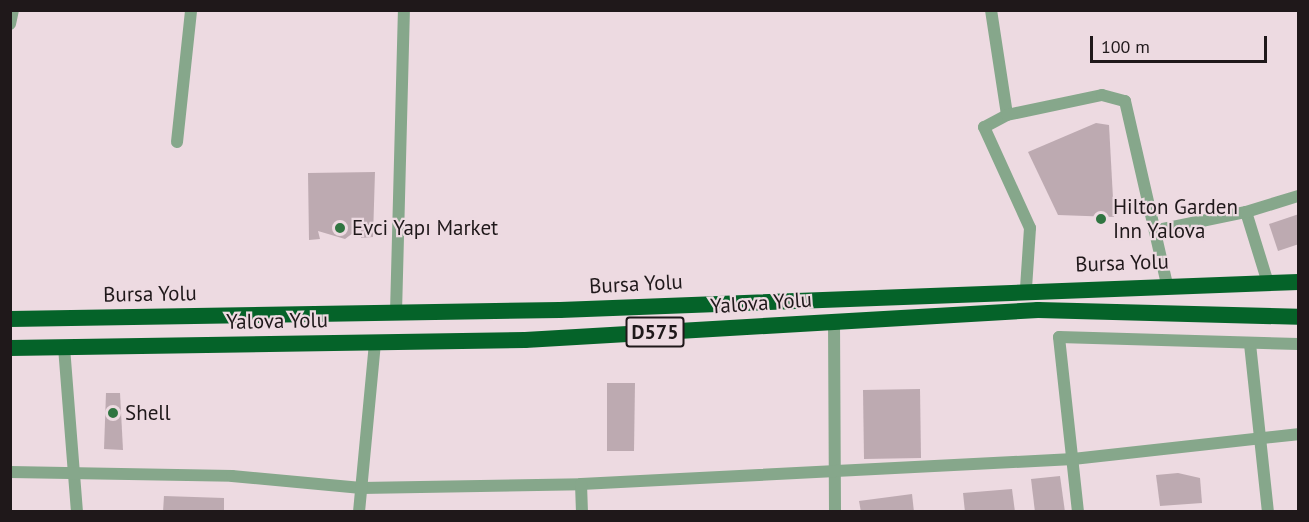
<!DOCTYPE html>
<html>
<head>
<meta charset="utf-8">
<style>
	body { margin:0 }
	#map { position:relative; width:1309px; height:522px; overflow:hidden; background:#eddae1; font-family:"PT Sans",sans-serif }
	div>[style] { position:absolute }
	.building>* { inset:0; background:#bdaab1 }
	.minor>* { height:12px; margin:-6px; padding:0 6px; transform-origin:6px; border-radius:6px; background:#86a78b }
	.highway>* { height:16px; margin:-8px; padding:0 8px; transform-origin:8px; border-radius:8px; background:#056329 }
	.dots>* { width:16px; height:16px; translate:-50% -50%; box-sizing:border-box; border:3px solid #eddae1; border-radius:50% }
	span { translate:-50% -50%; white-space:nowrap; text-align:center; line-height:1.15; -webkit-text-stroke:4.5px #eddae1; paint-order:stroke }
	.shield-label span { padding:2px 4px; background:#eddae1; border:2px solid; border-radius:4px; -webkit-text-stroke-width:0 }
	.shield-label { font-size:20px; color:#1f181a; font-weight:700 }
	.poi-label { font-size:21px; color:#1f181a }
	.left { translate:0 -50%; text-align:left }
	.street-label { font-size:21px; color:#1f181a }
	.frame { position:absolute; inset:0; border:12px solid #1f181a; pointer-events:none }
	.scale { position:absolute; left:1090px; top:36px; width:177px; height:27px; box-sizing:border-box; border:3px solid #1f181a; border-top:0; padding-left:8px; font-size:18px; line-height:21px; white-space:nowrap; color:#1f181a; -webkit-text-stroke:4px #eddae1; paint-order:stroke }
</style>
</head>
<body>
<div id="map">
	<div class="building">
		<div style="clip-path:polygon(1096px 123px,1109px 125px,1114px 217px,1058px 215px,1028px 152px)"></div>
		<div style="clip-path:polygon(375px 172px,373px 237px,361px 238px,361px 227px,345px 239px,318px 231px,320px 239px,309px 240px,308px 173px)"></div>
		<div style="clip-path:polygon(1299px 214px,1299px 244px,1278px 251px,1269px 224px)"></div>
		<div style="clip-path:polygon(607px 383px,635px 383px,634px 451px,607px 451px)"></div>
		<div style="clip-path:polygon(920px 389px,921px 458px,864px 459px,863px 390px)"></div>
		<div style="clip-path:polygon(106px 393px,120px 393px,123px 450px,104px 449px)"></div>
		<div style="clip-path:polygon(1178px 473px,1200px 478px,1202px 503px,1160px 506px,1156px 475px)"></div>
		<div style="clip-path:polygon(1060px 476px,1065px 512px,1035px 512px,1031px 479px)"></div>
		<div style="clip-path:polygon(1012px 489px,1015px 512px,965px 512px,963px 493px)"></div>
		<div style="clip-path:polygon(912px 494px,914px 512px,861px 512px,859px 501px)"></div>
		<div style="clip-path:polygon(164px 496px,224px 498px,224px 512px,163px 512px)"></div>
	</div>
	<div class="minor">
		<div style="left:991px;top:10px;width:106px;rotate:81.3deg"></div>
		<div style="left:1007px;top:115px;width:26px;rotate:152deg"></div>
		<div style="left:984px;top:127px;width:111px;rotate:65.5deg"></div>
		<div style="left:1030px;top:228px;width:61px;rotate:93.8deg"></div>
		<div style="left:10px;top:24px;width:14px;rotate:-78deg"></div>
		<div style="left:1007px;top:115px;width:97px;rotate:-11.9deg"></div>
		<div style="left:1102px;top:95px;width:24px;rotate:15deg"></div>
		<div style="left:1125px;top:101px;width:188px;rotate:77.1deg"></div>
		<div style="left:177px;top:142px;width:133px;rotate:-83.9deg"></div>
		<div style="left:1158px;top:230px;width:90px;rotate:-11.6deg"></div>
		<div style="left:1268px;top:283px;width:74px;rotate:-107.2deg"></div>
		<div style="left:1246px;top:212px;width:54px;rotate:-17.1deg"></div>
		<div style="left:396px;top:313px;width:303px;rotate:-88.5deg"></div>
		<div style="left:834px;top:321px;width:191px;rotate:89.7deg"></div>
		<div style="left:1250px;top:344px;width:169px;rotate:83.9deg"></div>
		<div style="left:64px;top:347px;width:166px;rotate:85.5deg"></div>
		<div style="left:10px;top:472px;width:222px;rotate:1deg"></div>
		<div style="left:232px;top:476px;width:130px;rotate:5.3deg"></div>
		<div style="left:361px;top:488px;width:220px;rotate:-1deg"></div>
		<div style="left:581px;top:484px;width:493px;rotate:-2.9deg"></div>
		<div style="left:1073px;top:459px;width:226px;rotate:-6.3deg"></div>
		<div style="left:581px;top:484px;width:28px;rotate:88deg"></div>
		<div style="left:359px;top:512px;width:171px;rotate:-84.6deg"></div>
		<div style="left:1078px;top:512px;width:176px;rotate:-96.2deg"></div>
		<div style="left:1059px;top:337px;width:239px;rotate:1.7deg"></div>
	</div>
	<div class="highway">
		<div style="left:10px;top:319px;width:550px;rotate:-0.94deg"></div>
		<div style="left:560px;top:310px;width:739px;rotate:-2.17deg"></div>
		<div style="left:10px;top:348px;width:515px;rotate:-0.89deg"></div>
		<div style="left:525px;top:340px;width:514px;rotate:-3.35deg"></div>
		<div style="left:1038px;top:310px;width:260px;rotate:1.5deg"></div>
	</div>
	<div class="dots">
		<div style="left:1101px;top:219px;background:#307541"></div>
		<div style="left:340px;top:228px;background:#307541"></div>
		<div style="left:113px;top:413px;background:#307541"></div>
	</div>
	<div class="shield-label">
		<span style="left:655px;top:332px">D575</span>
	</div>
	<div class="poi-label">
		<span class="left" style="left:1113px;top:219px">Hilton Garden<br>Inn Yalova</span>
		<span class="left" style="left:352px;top:228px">Evci Yapı Market</span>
		<span class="left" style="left:125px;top:413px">Shell</span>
	</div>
	<div class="street-label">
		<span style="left:1122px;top:263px;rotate:-2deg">Bursa Yolu</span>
		<span style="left:636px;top:284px;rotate:-3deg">Bursa Yolu</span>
		<span style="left:150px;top:294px;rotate:-1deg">Bursa Yolu</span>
		<span style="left:761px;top:303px;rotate:-4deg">Yalova Yolu</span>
		<span style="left:277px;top:321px;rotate:-1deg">Yalova Yolu</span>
	</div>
	<div class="frame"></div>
	<div class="scale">100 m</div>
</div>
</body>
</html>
